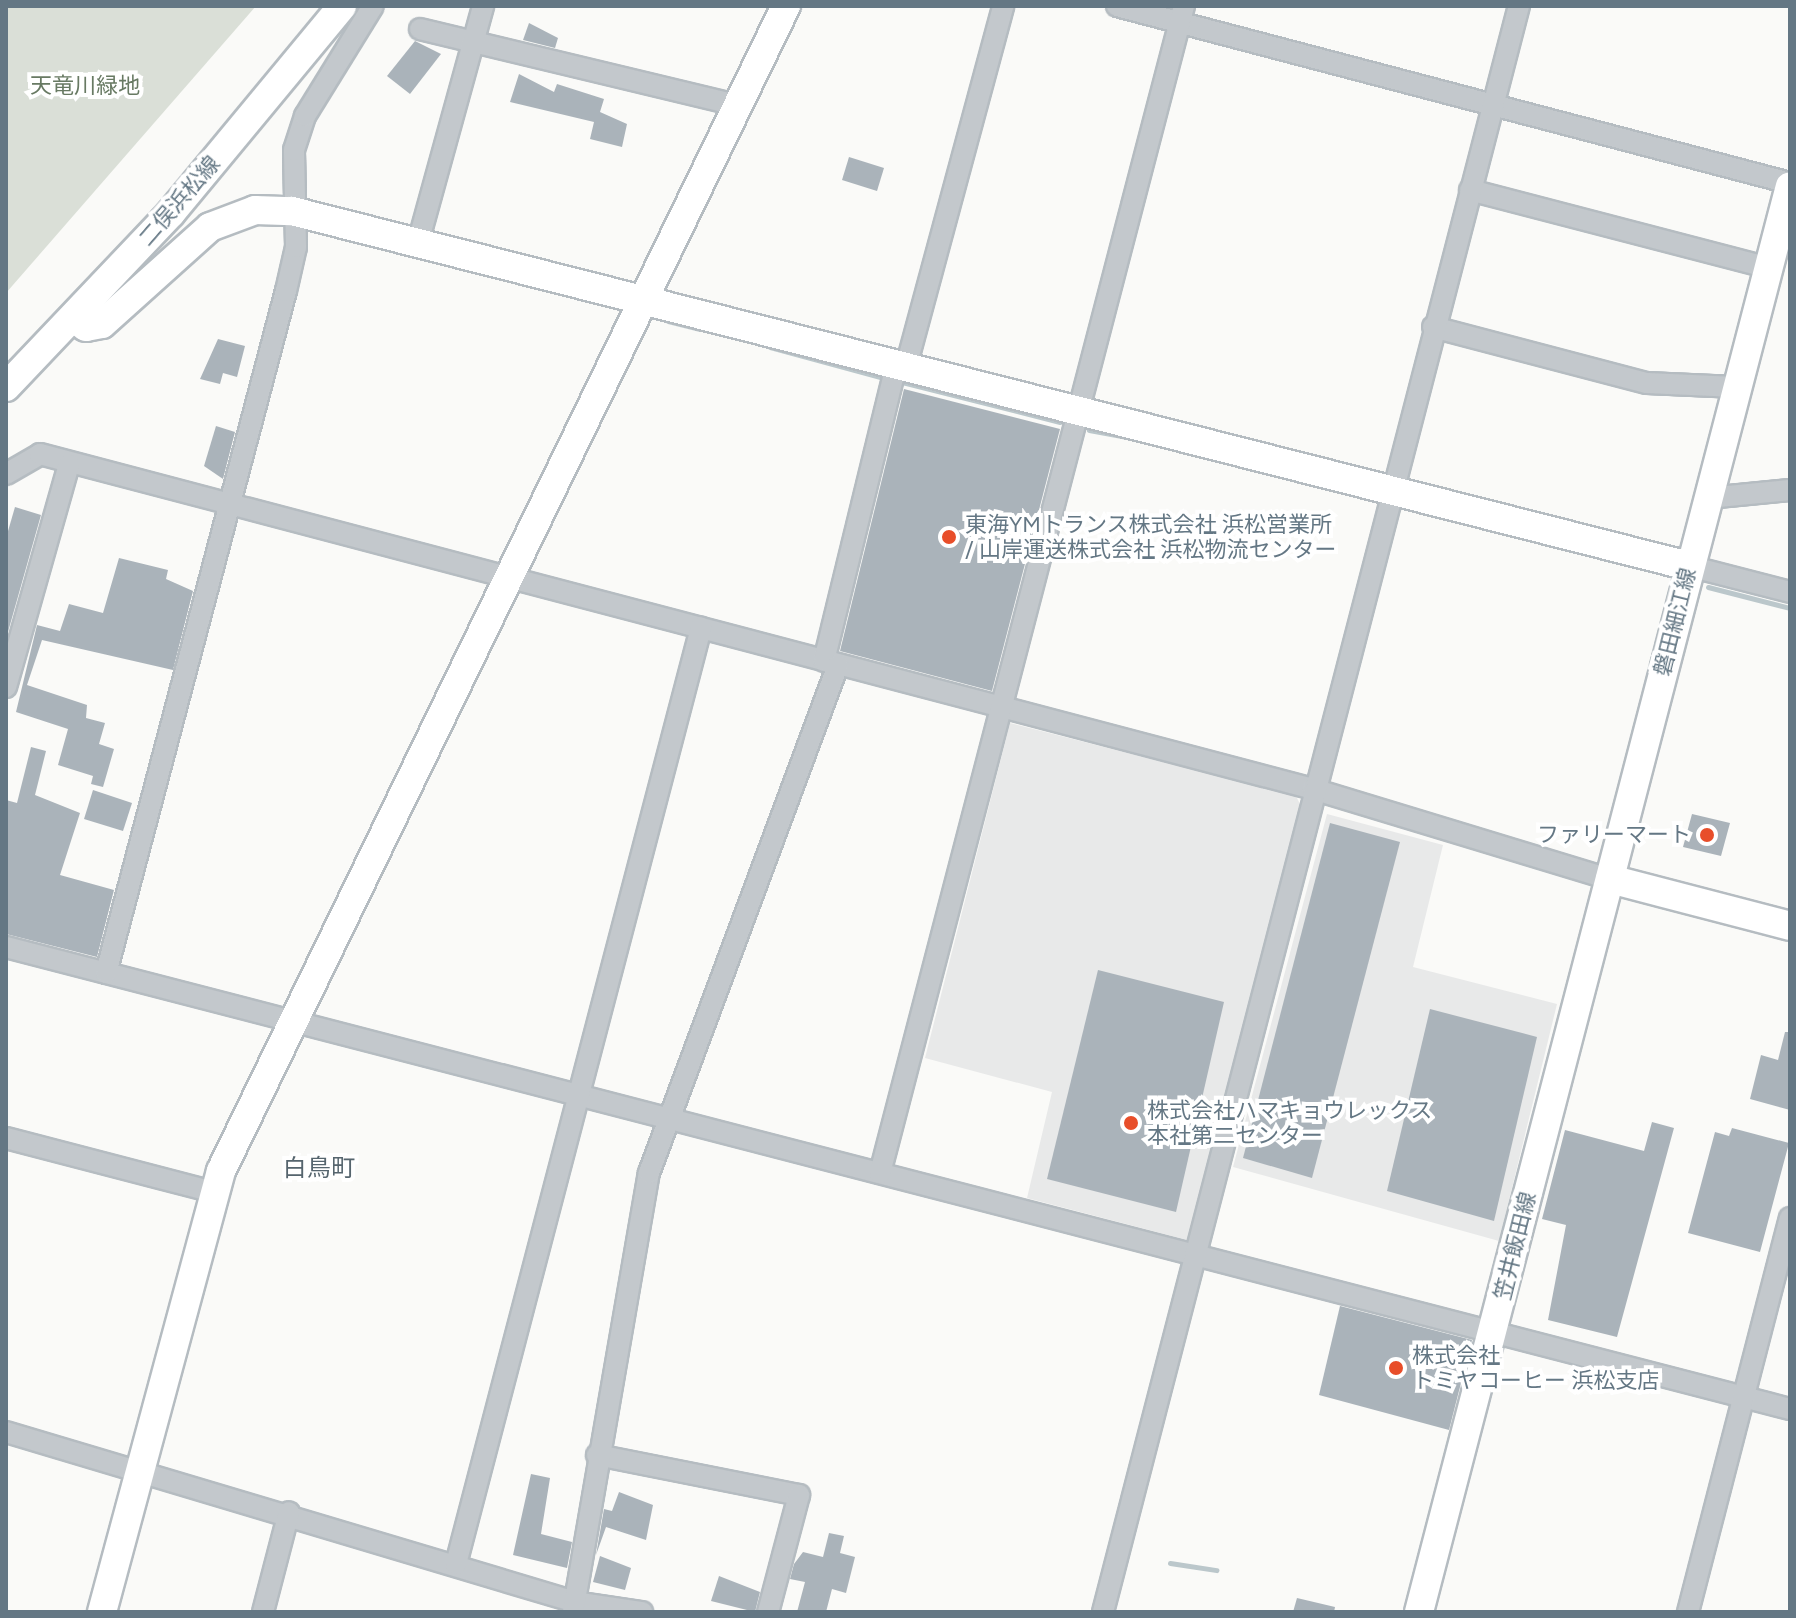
<!DOCTYPE html>
<html>
<head>
<meta charset="utf-8">
<style>
	body { margin:0 }
	#map { position:relative; width:1796px; height:1618px; overflow:hidden; background:#fafaf8; font-family:Figtree,"Noto Sans JP",sans-serif }
	div>[style] { position:absolute }
	.built>* { inset:0; background:#e8e9e9 }
	.green>* { inset:0; background:#dadfd7 }
	.stream>* { height:5px; margin:-2.5px; padding:0 2.5px; transform-origin:2.5px; border-radius:2.5px; background:#bbc7cb }
	.building>* { inset:0; background:#aab3ba }
	.roads { filter:drop-shadow(2px 0 #b5bcc1) drop-shadow(-2px 0 #b5bcc1) drop-shadow(0 2px #b5bcc1) drop-shadow(0 -2px #b5bcc1) }
	.street>* { height:20px; margin:-10px; padding:0 10px; transform-origin:10px; border-radius:10px; background:#c3c8cc }
	.secondary>* { height:28px; margin:-14px; padding:0 14px; transform-origin:14px; border-radius:14px; background:#fff }
	.dots>* { width:22px; height:22px; translate:-50% -50%; box-sizing:border-box; border:4px solid #fff; border-radius:50% }
	span { translate:-50% -50%; white-space:nowrap; text-align:center; line-height:1.15; -webkit-text-stroke:8px #fff; paint-order:stroke }
	.park-label { font-size:22px; color:#687a63 }
	.street-label { font-size:22px; color:#647784 }
	.poi-label { font-size:22px; color:#647784 }
	.left { translate:0 -50%; text-align:left }
	.right { translate:-100% -50%; text-align:right }
	.neighbourhood-label { font-size:24px; color:#56656e }
	.frame { position:absolute; inset:0; border:8px solid #647784; pointer-events:none }
</style>
</head>
<body>
<div id="map">
	<div class="built">
		<div style="clip-path:polygon(1010px 723px,1296px 796px,1300px 804px,1187px 1240px,1027px 1198px,1052px 1092px,925px 1058px)"></div>
		<div style="clip-path:polygon(1327px 814px,1443px 845px,1413px 967px,1557px 1004px,1499px 1241px,1233px 1167px)"></div>
	</div>
	<div class="green">
		<div style="clip-path:polygon(6px 6px,256px 6px,6px 293px)"></div>
	</div>
	<div class="stream">
		<div style="left:668px;top:321px;width:32px;rotate:14deg"></div>
		<div style="left:770px;top:347px;width:122px;rotate:15.2deg"></div>
		<div style="left:898px;top:381px;width:167px;rotate:14.2deg"></div>
		<div style="left:1089px;top:430px;width:87px;rotate:10.5deg"></div>
		<div style="left:1708px;top:587px;width:85px;rotate:14.4deg"></div>
		<div style="left:1170px;top:1563px;width:47px;rotate:8.7deg"></div>
	</div>
	<div class="building">
		<div style="clip-path:polygon(529px 23px,558px 38px,555px 48px,523px 40px)"></div>
		<div style="clip-path:polygon(415px 41px,441px 54px,410px 94px,387px 76px)"></div>
		<div style="clip-path:polygon(519px 74px,554px 92px,557px 84px,604px 99px,600px 112px,627px 124px,622px 147px,590px 139px,594px 122px,510px 102px)"></div>
		<div style="clip-path:polygon(849px 157px,884px 168px,877px 191px,842px 180px)"></div>
		<div style="clip-path:polygon(218px 339px,245px 346px,237px 377px,223px 373px,220px 384px,200px 379px)"></div>
		<div style="clip-path:polygon(904px 389px,1060px 429px,992px 691px,840px 651px)"></div>
		<div style="clip-path:polygon(216px 426px,235px 432px,223px 479px,204px 466px)"></div>
		<div style="clip-path:polygon(15px 507px,41px 515px,6px 639px,6px 538px)"></div>
		<div style="clip-path:polygon(119px 558px,168px 570px,166px 579px,193px 591px,173px 670px,42px 640px,27px 685px,87px 705px,86px 718px,105px 723px,99px 744px,114px 749px,103px 787px,91px 784px,93px 776px,58px 765px,68px 729px,16px 712px,37px 625px,60px 631px,69px 604px,103px 613px)"></div>
		<div style="clip-path:polygon(31px 747px,46px 751px,35px 795px,80px 813px,60px 875px,114px 890px,97px 957px,6px 934px,6px 800px,17px 803px)"></div>
		<div style="clip-path:polygon(93px 790px,132px 803px,123px 831px,84px 819px)"></div>
		<div style="clip-path:polygon(1692px 814px,1730px 823px,1721px 856px,1683px 847px)"></div>
		<div style="clip-path:polygon(1330px 823px,1400px 842px,1312px 1178px,1243px 1158px)"></div>
		<div style="clip-path:polygon(1098px 970px,1224px 1002px,1176px 1212px,1047px 1179px)"></div>
		<div style="clip-path:polygon(1430px 1009px,1537px 1037px,1494px 1221px,1387px 1191px)"></div>
		<div style="clip-path:polygon(1785px 1032px,1790px 1032px,1790px 1110px,1750px 1099px,1761px 1055px,1778px 1060px)"></div>
		<div style="clip-path:polygon(1652px 1122px,1674px 1128px,1617px 1337px,1548px 1320px,1566px 1225px,1542px 1219px,1565px 1130px,1644px 1151px)"></div>
		<div style="clip-path:polygon(1732px 1128px,1789px 1143px,1760px 1252px,1688px 1233px,1715px 1132px,1729px 1136px)"></div>
		<div style="clip-path:polygon(1340px 1306px,1472px 1340px,1449px 1430px,1319px 1395px)"></div>
		<div style="clip-path:polygon(531px 1474px,550px 1478px,541px 1534px,572px 1542px,567px 1568px,513px 1555px)"></div>
		<div style="clip-path:polygon(619px 1492px,653px 1505px,646px 1540px,606px 1527px,596px 1555px,604px 1509px,612px 1511px)"></div>
		<div style="clip-path:polygon(829px 1533px,844px 1536px,840px 1553px,855px 1557px,846px 1593px,832px 1589px,826px 1612px,797px 1612px,805px 1582px,790px 1579px,794px 1564px,803px 1552px,823px 1557px)"></div>
		<div style="clip-path:polygon(600px 1556px,631px 1568px,625px 1590px,593px 1582px)"></div>
		<div style="clip-path:polygon(719px 1576px,760px 1592px,755px 1612px,711px 1601px)"></div>
		<div style="clip-path:polygon(1297px 1598px,1335px 1607px,1334px 1612px,1293px 1612px)"></div>
	</div>
	<div class="roads">
		<div class="street">
			<div style="left:1117px;top:6px;width:696px;rotate:14.74deg"></div>
			<div style="left:420px;top:29px;width:326px;rotate:13.5deg"></div>
			<div style="left:1470px;top:190px;width:309px;rotate:14.6deg"></div>
			<div style="left:419px;top:239px;width:242px;rotate:-74.6deg"></div>
			<div style="left:1433px;top:327px;width:221px;rotate:14.7deg"></div>
			<div style="left:1647px;top:383px;width:89px;rotate:2.6deg"></div>
			<div style="left:907px;top:363px;width:370px;rotate:-74.9deg"></div>
			<div style="left:6px;top:474px;width:39px;rotate:-30deg"></div>
			<div style="left:40px;top:454px;width:1316px;rotate:14.74deg"></div>
			<div style="left:1313px;top:789px;width:310px;rotate:16.9deg"></div>
			<div style="left:1708px;top:498px;width:82px;rotate:-5.6deg"></div>
			<div style="left:1689px;top:566px;width:104px;rotate:14.4deg"></div>
			<div style="left:824px;top:661px;width:309px;rotate:-76.3deg"></div>
			<div style="left:6px;top:687px;width:231px;rotate:-74.2deg"></div>
			<div style="left:6px;top:947px;width:1843px;rotate:14.52deg"></div>
			<div style="left:106px;top:973px;width:705px;rotate:-75.22deg"></div>
			<div style="left:286px;top:291px;width:45px;rotate:-77.2deg"></div>
			<div style="left:296px;top:247px;width:97px;rotate:-91.2deg"></div>
			<div style="left:294px;top:150px;width:36px;rotate:-72deg"></div>
			<div style="left:305px;top:116px;width:129px;rotate:-58.3deg"></div>
			<div style="left:6px;top:1138px;width:214px;rotate:14.6deg"></div>
			<div style="left:880px;top:1173px;width:1206px;rotate:-75.4deg"></div>
			<div style="left:6px;top:1432px;width:594px;rotate:16.63deg"></div>
			<div style="left:575px;top:1602px;width:68px;rotate:8.5deg"></div>
			<div style="left:597px;top:1455px;width:206px;rotate:11.2deg"></div>
			<div style="left:799px;top:1495px;width:121px;rotate:104.8deg"></div>
			<div style="left:456px;top:1564px;width:968px;rotate:-75.33deg"></div>
			<div style="left:263px;top:1612px;width:103px;rotate:-75.4deg"></div>
			<div style="left:573px;top:1612px;width:446px;rotate:-80.2deg"></div>
			<div style="left:649px;top:1173px;width:542px;rotate:-69.59deg"></div>
			<div style="left:1103px;top:1612px;width:1659px;rotate:-75.48deg"></div>
			<div style="left:1688px;top:1612px;width:407px;rotate:-75.5deg"></div>
		</div>
		<div class="secondary">
			<div style="left:74px;top:318px;width:15px;rotate:37deg"></div>
			<div style="left:86px;top:327px;width:16px;rotate:-11deg"></div>
			<div style="left:102px;top:324px;width:145px;rotate:-41.9deg"></div>
			<div style="left:210px;top:227px;width:48px;rotate:-20.7deg"></div>
			<div style="left:255px;top:210px;width:37px;rotate:2deg"></div>
			<div style="left:292px;top:211px;width:1441px;rotate:14.26deg"></div>
			<div style="left:6px;top:387px;width:240px;rotate:-46.5deg"></div>
			<div style="left:171px;top:213px;width:268px;rotate:-50.4deg"></div>
			<div style="left:1610px;top:879px;width:186px;rotate:14.6deg"></div>
			<div style="left:102px;top:1612px;width:457px;rotate:-74.9deg"></div>
			<div style="left:221px;top:1171px;width:1295px;rotate:-64.13deg"></div>
			<div style="left:1419px;top:1612px;width:1473px;rotate:-75.42deg"></div>
		</div>
	</div>
	<div class="dots">
		<div style="left:949px;top:537px;background:#e84e2a"></div>
		<div style="left:1707px;top:835px;background:#e84e2a"></div>
		<div style="left:1131px;top:1123px;background:#e84e2a"></div>
		<div style="left:1396px;top:1368px;background:#e84e2a"></div>
	</div>
	<div class="park-label">
		<span style="left:85px;top:86px">天竜川緑地</span>
	</div>
	<div class="street-label">
		<span style="left:179px;top:201px;rotate:-49deg">二俣浜松線</span>
		<span style="left:1675px;top:622px;rotate:-76deg">磐田細江線</span>
		<span style="left:1515px;top:1246px;rotate:-76deg">笠井飯田線</span>
	</div>
	<div class="poi-label">
		<span class="left" style="left:965px;top:537px">東海YMトランス株式会社 浜松営業所<br>/ 山岸運送株式会社 浜松物流センター</span>
		<span class="right" style="left:1691px;top:835px">ファリーマート</span>
		<span class="left" style="left:1147px;top:1123px">株式会社ハマキョウレックス<br>本社第二センター</span>
		<span class="left" style="left:1412px;top:1368px">株式会社<br>トミヤコーヒー 浜松支店</span>
	</div>
	<div class="neighbourhood-label">
		<span style="left:319px;top:1168px">白鳥町</span>
	</div>
	<div class="frame"></div>
</div>
</body>
</html>
